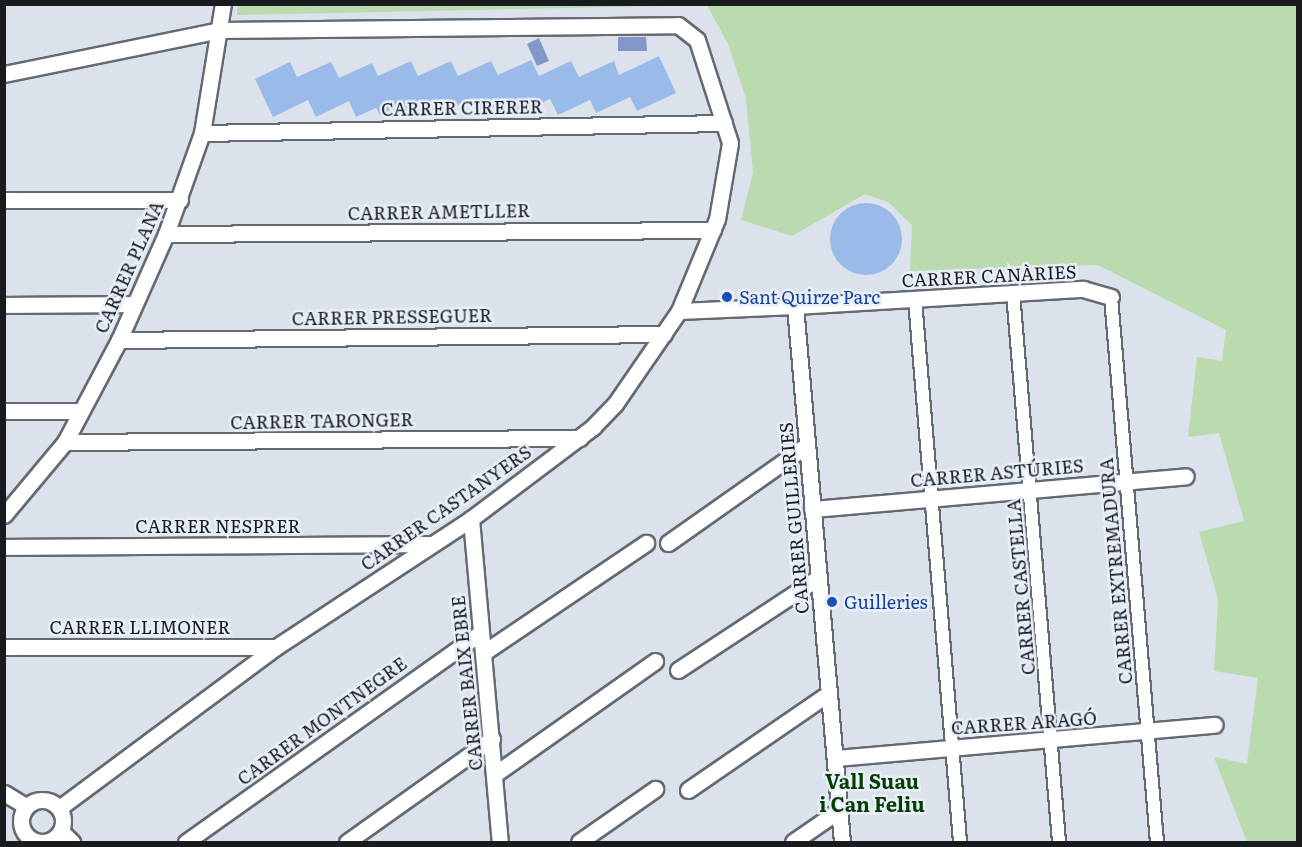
<!DOCTYPE html>
<html>
<head>
<meta charset="utf-8">
<style>
	body { margin:0 }
	#map { position:relative; width:1302px; height:847px; overflow:hidden; background:#dbe2eb; font-family:Literata,serif }
	div>[style] { position:absolute }
	.green>* { inset:0; background:#b9dbae }
	.water>* { inset:0; background:#8298c8 }
	.building>* { inset:0; background:#9abbe9 }
	.round { border-radius:50% }
	.roads { filter:drop-shadow(2px 0 #646a72) drop-shadow(-2px 0 #646a72) drop-shadow(0 2px #646a72) drop-shadow(0 -2px #646a72) }
	.pedestrian>* { height:12px; margin:-6px; padding:0 6px; transform-origin:6px; border-radius:6px; background:#fff }
	.minor>* { height:15px; margin:-7.5px; padding:0 7.5px; transform-origin:7.5px; border-radius:7.5px; background:#fff }
	.minor>.ring { margin:-7.5px; padding:0; box-sizing:content-box; background:none; border:15px solid #fff; border-radius:50% }
	.dots>* { width:16px; height:16px; translate:-50% -50%; box-sizing:border-box; border:3px solid #e8eff9; border-radius:50% }
	span { translate:-50% -50%; white-space:nowrap; text-align:center; line-height:1.15; -webkit-text-stroke:5px #e8eff9; paint-order:stroke }
	.street-label { font-size:18px; color:#191c1f }
	.transit-label { font-size:18px; color:#164399 }
	.left { translate:0 -50%; text-align:left }
	.neighbourhood-label { font-size:20px; color:#063d05; font-weight:700 }
	.frame { position:absolute; inset:0; border:6px solid #191c1f; pointer-events:none }
</style>
</head>
<body>
<div id="map">
	<div class="green">
		<div style="clip-path:polygon(238px 4px,1297px 5px,1297px 842px,1247px 842px,1214px 757px,1247px 764px,1258px 678px,1214px 671px,1218px 599px,1199px 532px,1244px 521px,1219px 433px,1188px 437px,1197px 357px,1222px 361px,1226px 330px,1098px 265px,910px 271px,912px 225px,888px 202px,865px 194px,792px 236px,741px 220px,753px 173px,746px 99px,728px 44px,707px 5px,237px 15px)"></div>
	</div>
	<div class="water">
		<div style="clip-path:polygon(618px 37px,646px 37px,647px 51px,618px 51px)"></div>
		<div style="clip-path:polygon(539px 38px,549px 61px,537px 66px,527px 44px)"></div>
	</div>
	<div class="building">
		<div style="clip-path:polygon(659px 56px,676px 93px,637px 111px,630px 97px,596px 113px,590px 100px,558px 115px,550px 99px,516px 114px,510px 100px,477px 115px,469px 100px,436px 115px,429px 101px,396px 116px,392px 109px,380px 115px,376px 108px,356px 117px,349px 101px,316px 117px,308px 100px,273px 117px,255px 79px,290px 62px,297px 77px,331px 62px,339px 78px,372px 63px,378px 76px,411px 61px,418px 76px,451px 61px,458px 76px,491px 61px,498px 75px,531px 60px,539px 76px,571px 61px,579px 77px,614px 61px,619px 75px)"></div>
		<div class="round" style="left:830px;top:203px;width:72px;height:72px"></div>
	</div>
	<div class="roads">
		<div class="pedestrian">
			<div style="left:1013px;top:293px;width:551px;rotate:85.21deg"></div>
			<div style="left:1111px;top:297px;width:547px;rotate:85.18deg"></div>
			<div style="left:915px;top:300px;width:544px;rotate:85.25deg"></div>
		</div>
		<div class="minor">
			<div style="left:4px;top:74px;width:220px;rotate:-11.5deg"></div>
			<div style="left:220px;top:30px;width:458px;rotate:-0.6deg"></div>
			<div style="left:678px;top:25px;width:24px;rotate:38deg"></div>
			<div style="left:697px;top:40px;width:108px;rotate:72.2deg"></div>
			<div style="left:730px;top:143px;width:77px;rotate:99.7deg"></div>
			<div style="left:717px;top:219px;width:100px;rotate:112.4deg"></div>
			<div style="left:679px;top:311px;width:113px;rotate:124.5deg"></div>
			<div style="left:615px;top:404px;width:32px;rotate:134deg"></div>
			<div style="left:593px;top:427px;width:153px;rotate:143deg"></div>
			<div style="left:471px;top:519px;width:233px;rotate:146.7deg"></div>
			<div style="left:276px;top:647px;width:270px;rotate:143.4deg"></div>
			<div style="left:202px;top:133px;width:522px;rotate:-1.1deg"></div>
			<div style="left:4px;top:200px;width:176px"></div>
			<div style="left:166px;top:234px;width:547px;rotate:-0.42deg"></div>
			<div style="left:4px;top:305px;width:129px;rotate:-0.4deg"></div>
			<div style="left:795px;top:306px;width:289px;rotate:-3.4deg"></div>
			<div style="left:1083px;top:289px;width:29px;rotate:16deg"></div>
			<div style="left:679px;top:311px;width:116px;rotate:-2.5deg"></div>
			<div style="left:795px;top:306px;width:538px;rotate:84.99deg"></div>
			<div style="left:119px;top:340px;width:545px;rotate:-0.63deg"></div>
			<div style="left:4px;top:411px;width:77px"></div>
			<div style="left:65px;top:442px;width:515px;rotate:-0.45deg"></div>
			<div style="left:812px;top:509px;width:375px;rotate:-5deg"></div>
			<div style="left:4px;top:515px;width:95px;rotate:-50.1deg"></div>
			<div style="left:65px;top:442px;width:115px;rotate:-62.1deg"></div>
			<div style="left:119px;top:340px;width:116px;rotate:-66.1deg"></div>
			<div style="left:166px;top:234px;width:107px;rotate:-70.4deg"></div>
			<div style="left:202px;top:133px;width:131px;rotate:-80.8deg"></div>
			<div style="left:471px;top:519px;width:324px;rotate:84.9deg"></div>
			<div style="left:668px;top:543px;width:170px;rotate:-35.2deg"></div>
			<div style="left:4px;top:547px;width:427px;rotate:-0.4deg"></div>
			<div style="left:4px;top:647px;width:272px"></div>
			<div style="left:483px;top:653px;width:197px;rotate:-34deg"></div>
			<div style="left:678px;top:670px;width:168px;rotate:-33.3deg"></div>
			<div style="left:835px;top:758px;width:381px;rotate:-5deg"></div>
			<div style="left:495px;top:774px;width:196px;rotate:-35.2deg"></div>
			<div style="left:688px;top:790px;width:171px;rotate:-34.5deg"></div>
			<div style="left:4px;top:793px;width:26px;rotate:31deg"></div>
			<div class="ring" style="left:21px;top:800px;width:27px;height:27px"></div>
			<div style="left:61px;top:831px;width:16px;rotate:45deg"></div>
			<div style="left:186px;top:842px;width:362px;rotate:-35.4deg"></div>
			<div style="left:347px;top:842px;width:178px;rotate:-35.4deg"></div>
			<div style="left:579px;top:842px;width:93px;rotate:-34.9deg"></div>
			<div style="left:793px;top:842px;width:55px;rotate:-34.6deg"></div>
		</div>
	</div>
	<div class="dots">
		<div style="left:727px;top:297px;background:#1a4fb4"></div>
		<div style="left:832px;top:602px;background:#1a4fb4"></div>
	</div>
	<div class="street-label">
		<span style="left:462px;top:108px;rotate:-1deg">CARRER CIRERER</span>
		<span style="left:439px;top:212px;rotate:-1deg">CARRER AMETLLER</span>
		<span style="left:129px;top:267px;rotate:-66deg">CARRER PLANA</span>
		<span style="left:989px;top:276px;rotate:-3deg">CARRER CANÀRIES</span>
		<span style="left:392px;top:317px;rotate:-1deg">CARRER PRESSEGUER</span>
		<span style="left:322px;top:421px;rotate:-1deg">CARRER TARONGER</span>
		<span style="left:997px;top:473px;rotate:-5deg">CARRER ASTÚRIES</span>
		<span style="left:446px;top:508px;rotate:-35deg">CARRER CASTANYERS</span>
		<span style="left:794px;top:518px;rotate:-95deg">CARRER GUILLERIES</span>
		<span style="left:218px;top:526px">CARRER NESPRER</span>
		<span style="left:1116px;top:571px;rotate:-95deg">CARRER EXTREMADURA</span>
		<span style="left:1021px;top:587px;rotate:-95deg">CARRER CASTELLA</span>
		<span style="left:140px;top:627px">CARRER LLIMONER</span>
		<span style="left:467px;top:683px;rotate:-96deg">CARRER BAIX EBRE</span>
		<span style="left:322px;top:721px;rotate:-36deg">CARRER MONTNEGRE</span>
		<span style="left:1024px;top:723px;rotate:-4deg">CARRER ARAGÓ</span>
	</div>
	<div class="transit-label">
		<span class="left" style="left:739px;top:297px">Sant Quirze Parc</span>
		<span class="left" style="left:844px;top:602px">Guilleries</span>
	</div>
	<div class="neighbourhood-label">
		<span style="left:872px;top:792px">Vall Suau<br>i Can Feliu</span>
	</div>
	<div class="frame"></div>
</div>
</body>
</html>
